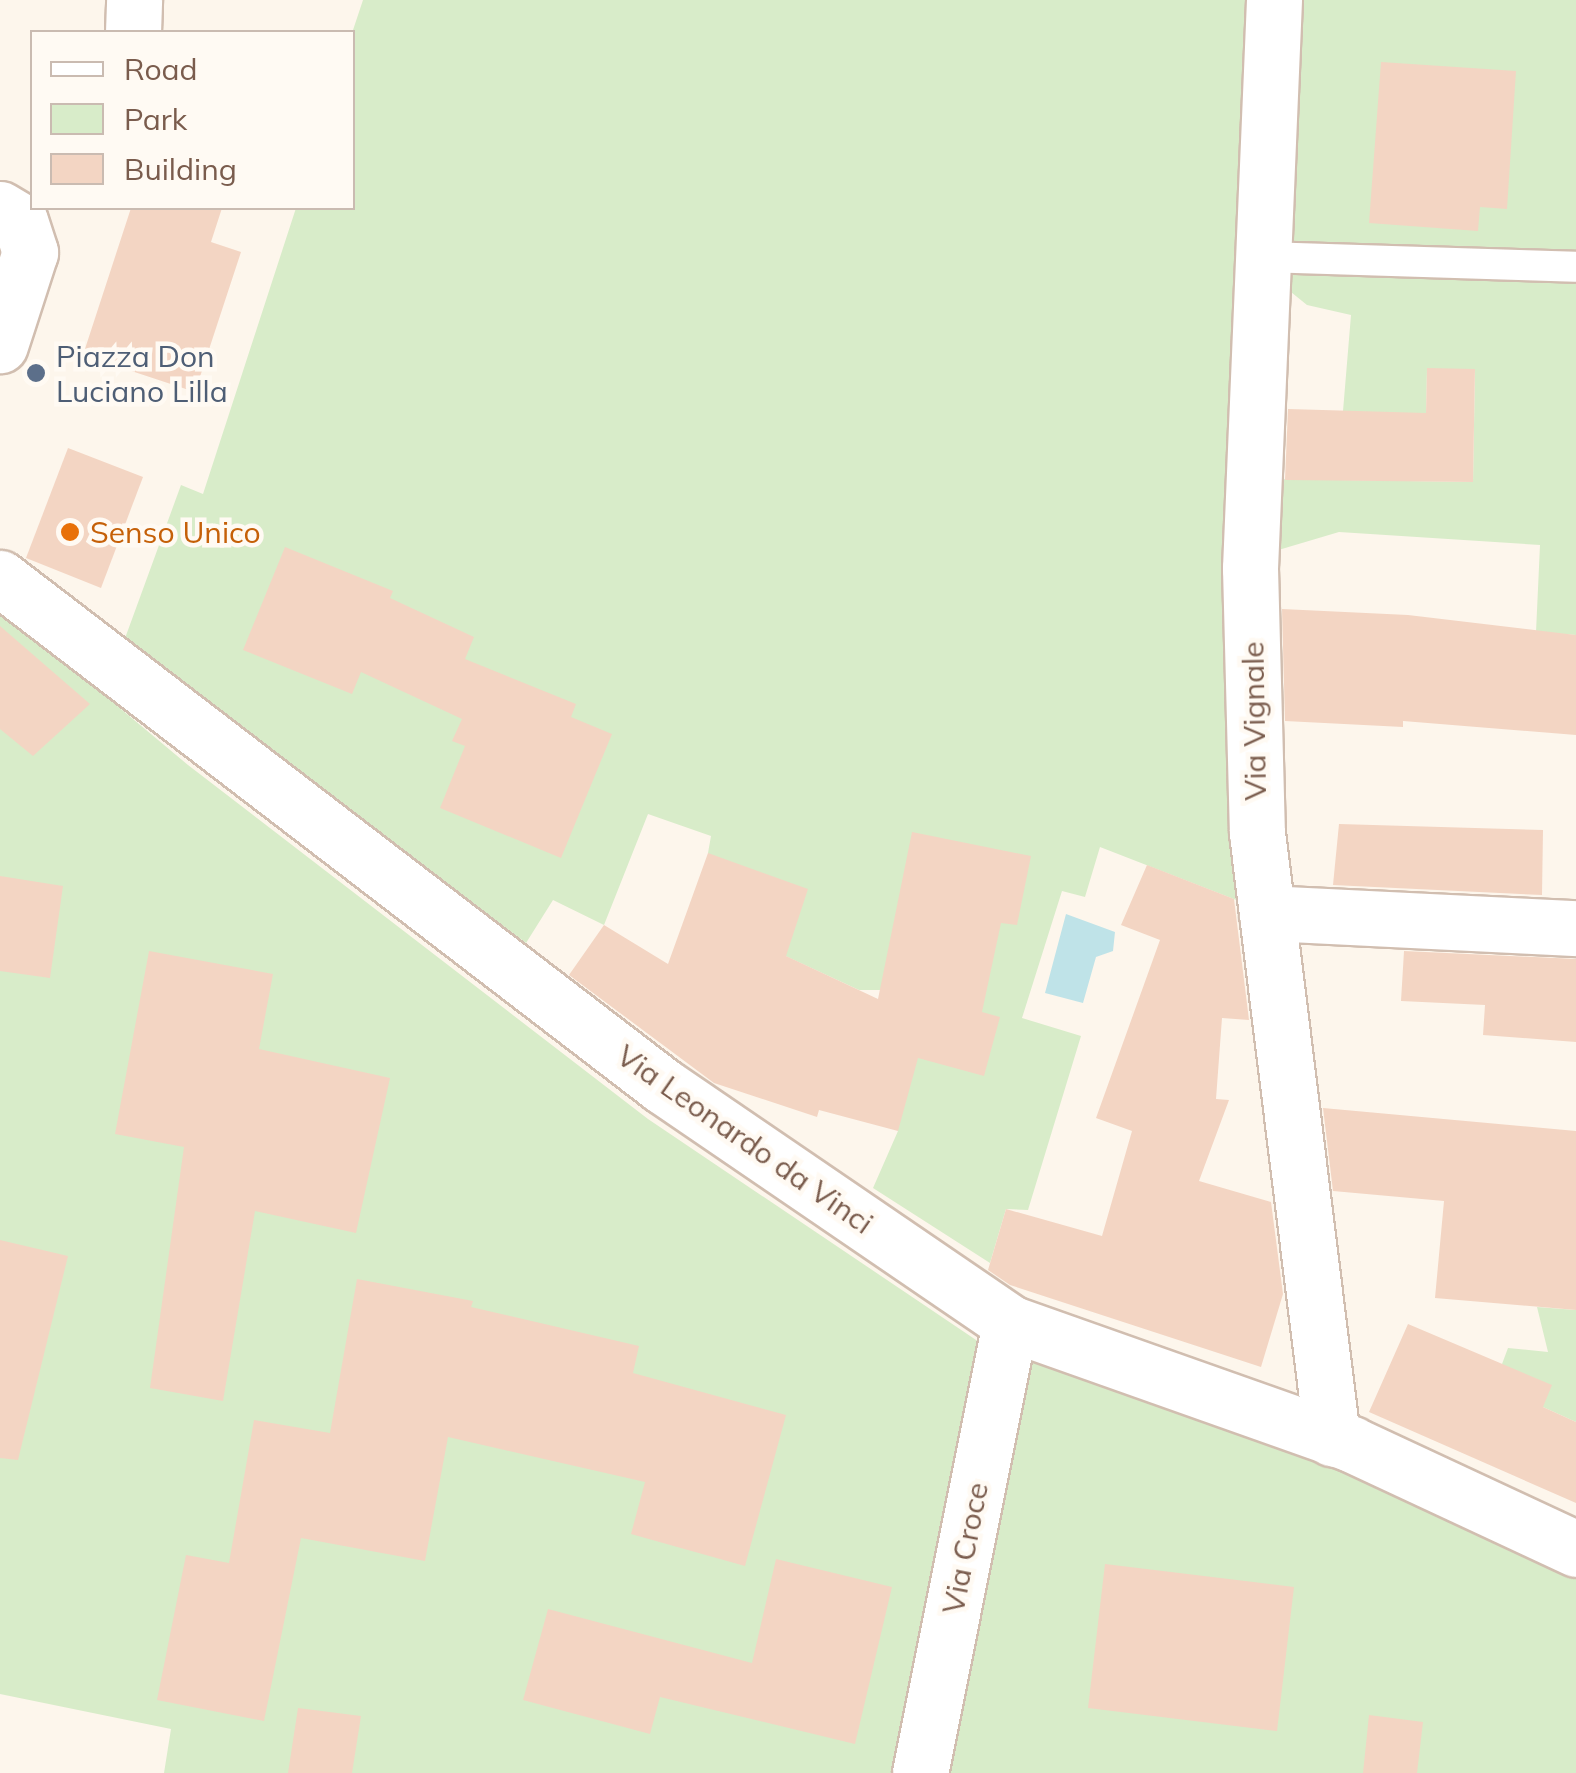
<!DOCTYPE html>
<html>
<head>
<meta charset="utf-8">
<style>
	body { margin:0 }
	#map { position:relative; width:1576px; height:1773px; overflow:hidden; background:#fdf6ec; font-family:Mulish,sans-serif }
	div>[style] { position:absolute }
	.green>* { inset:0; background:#d8ecc9 }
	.water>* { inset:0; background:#bfe3e8 }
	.building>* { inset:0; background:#f3d5c3 }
	.roads { filter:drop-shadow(2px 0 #d1beb0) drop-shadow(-2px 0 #d1beb0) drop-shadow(0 2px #d1beb0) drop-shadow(0 -2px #d1beb0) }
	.lane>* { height:30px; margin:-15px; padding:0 15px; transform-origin:15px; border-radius:15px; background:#fff }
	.street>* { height:55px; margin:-27.5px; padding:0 27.5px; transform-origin:27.5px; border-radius:27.5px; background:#fff }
	.secondary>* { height:55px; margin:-27.5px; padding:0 27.5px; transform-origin:27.5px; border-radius:27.5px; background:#fff }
	.dots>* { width:28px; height:28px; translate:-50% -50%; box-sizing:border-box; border:5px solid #fffaf3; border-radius:50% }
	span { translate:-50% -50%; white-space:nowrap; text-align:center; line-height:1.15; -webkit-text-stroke:9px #fffaf3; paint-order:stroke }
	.service-label { font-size:30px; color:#4e5e75 }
	.left { translate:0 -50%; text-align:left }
	.food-label { font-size:30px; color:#c56008 }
	.street-label { font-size:30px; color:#7a5c4d }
	.legend { position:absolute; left:30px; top:30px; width:325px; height:180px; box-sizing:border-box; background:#fffaf3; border:2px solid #cabbb1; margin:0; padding:12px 18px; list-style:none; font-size:30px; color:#7a5c4d }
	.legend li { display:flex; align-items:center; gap:20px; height:50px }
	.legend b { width:50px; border:2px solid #cabbb1 }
</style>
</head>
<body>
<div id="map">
	<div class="green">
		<div style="clip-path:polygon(363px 0,1255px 0,1244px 903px,1100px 847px,1085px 897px,1062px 891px,1022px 1018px,1081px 1036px,1028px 1210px,1006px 1209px,990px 1263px,873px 1188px,898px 1131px,900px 990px,859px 990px,766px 947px,708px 853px,711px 836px,648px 814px,604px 925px,553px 900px,526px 943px,124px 641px,181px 485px,203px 494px,296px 208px,352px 208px,352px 33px)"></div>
		<div style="clip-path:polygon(1289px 0,1576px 0,1576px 635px,1536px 632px,1540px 545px,1339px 532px,1265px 554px,1273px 479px,1473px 482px,1475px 369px,1427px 369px,1426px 419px,1343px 411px,1351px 315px,1307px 305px,1286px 288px)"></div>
		<div style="clip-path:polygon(0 608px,188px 765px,648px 1119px,985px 1346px,906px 1773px,164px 1773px,171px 1729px,0 1694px)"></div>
		<div style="clip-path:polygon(1537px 1307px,1576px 1310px,1576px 1422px,1543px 1407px,1502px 1364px,1508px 1348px,1548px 1352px)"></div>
		<div style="clip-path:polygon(1014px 1352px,1322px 1462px,1576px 1578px,1576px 1773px,929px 1773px)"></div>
	</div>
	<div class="water">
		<div style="clip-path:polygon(1066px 914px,1115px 932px,1113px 951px,1096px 957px,1083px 1003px,1045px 993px)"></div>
	</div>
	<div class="building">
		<div style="clip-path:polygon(1381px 62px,1516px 71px,1507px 209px,1480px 207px,1478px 231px,1369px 223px)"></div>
		<div style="clip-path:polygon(131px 208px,222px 208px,211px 242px,241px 252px,195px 392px,83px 355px)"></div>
		<div style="clip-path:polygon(1427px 368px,1475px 369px,1473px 482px,1285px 480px,1288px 409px,1426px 413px)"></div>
		<div style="clip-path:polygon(68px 448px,143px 477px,101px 588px,26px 558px)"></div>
		<div style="clip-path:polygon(285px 547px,393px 591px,390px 598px,474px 637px,465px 659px,576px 704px,571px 717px,612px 734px,561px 858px,440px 808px,465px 746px,452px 741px,462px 719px,361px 672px,352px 694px,243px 650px)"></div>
		<div style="clip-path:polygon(1282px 609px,1408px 615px,1576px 635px,1576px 735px,1403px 721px,1403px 727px,1285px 721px)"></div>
		<div style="clip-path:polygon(0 626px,90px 704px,33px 756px,0 729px)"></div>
		<div style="clip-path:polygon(1339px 824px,1543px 830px,1542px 895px,1333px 885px)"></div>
		<div style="clip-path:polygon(912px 832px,1031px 856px,1017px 925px,1001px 923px,982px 1012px,1000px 1017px,984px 1076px,918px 1058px,898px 1131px,819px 1110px,817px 1117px,714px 1083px,569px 975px,604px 925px,668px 964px,708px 853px,808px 889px,786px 956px,878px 999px)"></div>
		<div style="clip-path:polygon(1147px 865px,1234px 899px,1249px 1020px,1222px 1018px,1216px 1099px,1229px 1100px,1199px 1181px,1271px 1202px,1283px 1294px,1261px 1367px,1010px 1285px,988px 1270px,1006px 1209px,1102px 1236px,1132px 1131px,1096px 1118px,1160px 940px,1121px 925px)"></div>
		<div style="clip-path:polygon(0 876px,63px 886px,50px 978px,0 971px)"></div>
		<div style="clip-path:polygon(149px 951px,273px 974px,259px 1049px,390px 1078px,356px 1233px,255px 1211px,223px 1401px,150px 1388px,184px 1147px,115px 1134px)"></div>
		<div style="clip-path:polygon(1404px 951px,1576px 959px,1576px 1042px,1483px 1035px,1485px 1005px,1401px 1001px)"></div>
		<div style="clip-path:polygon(1323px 1108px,1576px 1131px,1576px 1310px,1435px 1298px,1444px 1201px,1333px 1191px)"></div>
		<div style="clip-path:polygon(0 1240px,68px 1256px,18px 1460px,0 1458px)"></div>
		<div style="clip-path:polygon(357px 1279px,473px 1301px,471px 1307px,639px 1346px,633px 1373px,786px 1415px,745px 1566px,631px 1534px,645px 1482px,448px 1437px,425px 1561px,301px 1538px,264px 1721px,157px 1700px,186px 1555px,229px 1563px,254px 1420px,330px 1433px)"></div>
		<div style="clip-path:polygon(1408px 1324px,1552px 1385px,1543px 1407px,1576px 1422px,1576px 1503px,1369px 1412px)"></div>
		<div style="clip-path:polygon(776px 1559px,892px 1587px,855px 1744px,660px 1697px,650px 1734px,523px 1700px,548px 1609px,752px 1663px)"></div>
		<div style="clip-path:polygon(1105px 1564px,1294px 1587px,1277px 1731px,1088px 1708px)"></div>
		<div style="clip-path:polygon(298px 1708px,361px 1716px,352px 1773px,288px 1773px)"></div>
		<div style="clip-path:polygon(1369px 1715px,1423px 1722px,1417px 1773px,1363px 1773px)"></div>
	</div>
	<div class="roads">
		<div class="lane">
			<div style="left:1263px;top:257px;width:313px;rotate:1.8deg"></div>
		</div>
		<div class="street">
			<div style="left:1274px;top:0;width:569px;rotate:92.42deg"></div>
			<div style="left:1250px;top:568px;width:265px;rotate:88.5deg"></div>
			<div style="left:1257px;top:833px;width:610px;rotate:82.93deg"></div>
			<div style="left:133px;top:32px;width:32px;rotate:-88deg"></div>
			<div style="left:0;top:209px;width:23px;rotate:31deg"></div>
			<div style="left:20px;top:221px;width:33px;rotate:72deg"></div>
			<div style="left:30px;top:252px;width:98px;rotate:107.9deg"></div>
			<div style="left:1267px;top:913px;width:309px;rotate:2.8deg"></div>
			<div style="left:920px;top:1773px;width:459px;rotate:-78.7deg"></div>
		</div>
		<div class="secondary">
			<div style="left:0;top:578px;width:835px;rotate:37.46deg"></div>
			<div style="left:663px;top:1086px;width:420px;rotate:34.3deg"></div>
			<div style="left:1010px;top:1323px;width:362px;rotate:19.5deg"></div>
			<div style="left:1351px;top:1444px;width:248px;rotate:25deg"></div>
		</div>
	</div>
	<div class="dots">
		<div style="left:36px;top:373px;background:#5c6f8a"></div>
		<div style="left:70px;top:532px;background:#e8710a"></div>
	</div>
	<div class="service-label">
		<span class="left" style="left:56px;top:373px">Piazza Don<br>Luciano Lilla</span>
	</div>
	<div class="food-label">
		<span class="left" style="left:90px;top:532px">Senso Unico</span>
	</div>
	<div class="street-label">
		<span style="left:1254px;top:721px;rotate:-91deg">Via Vignale</span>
		<span style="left:745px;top:1139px;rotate:35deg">Via Leonardo da Vinci</span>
		<span style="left:965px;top:1548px;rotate:-79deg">Via Croce</span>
	</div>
	<ul class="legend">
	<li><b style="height:12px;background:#fff"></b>Road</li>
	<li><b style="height:28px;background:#d8ecc9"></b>Park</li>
	<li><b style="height:28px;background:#f3d5c3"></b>Building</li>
	</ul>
</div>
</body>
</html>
